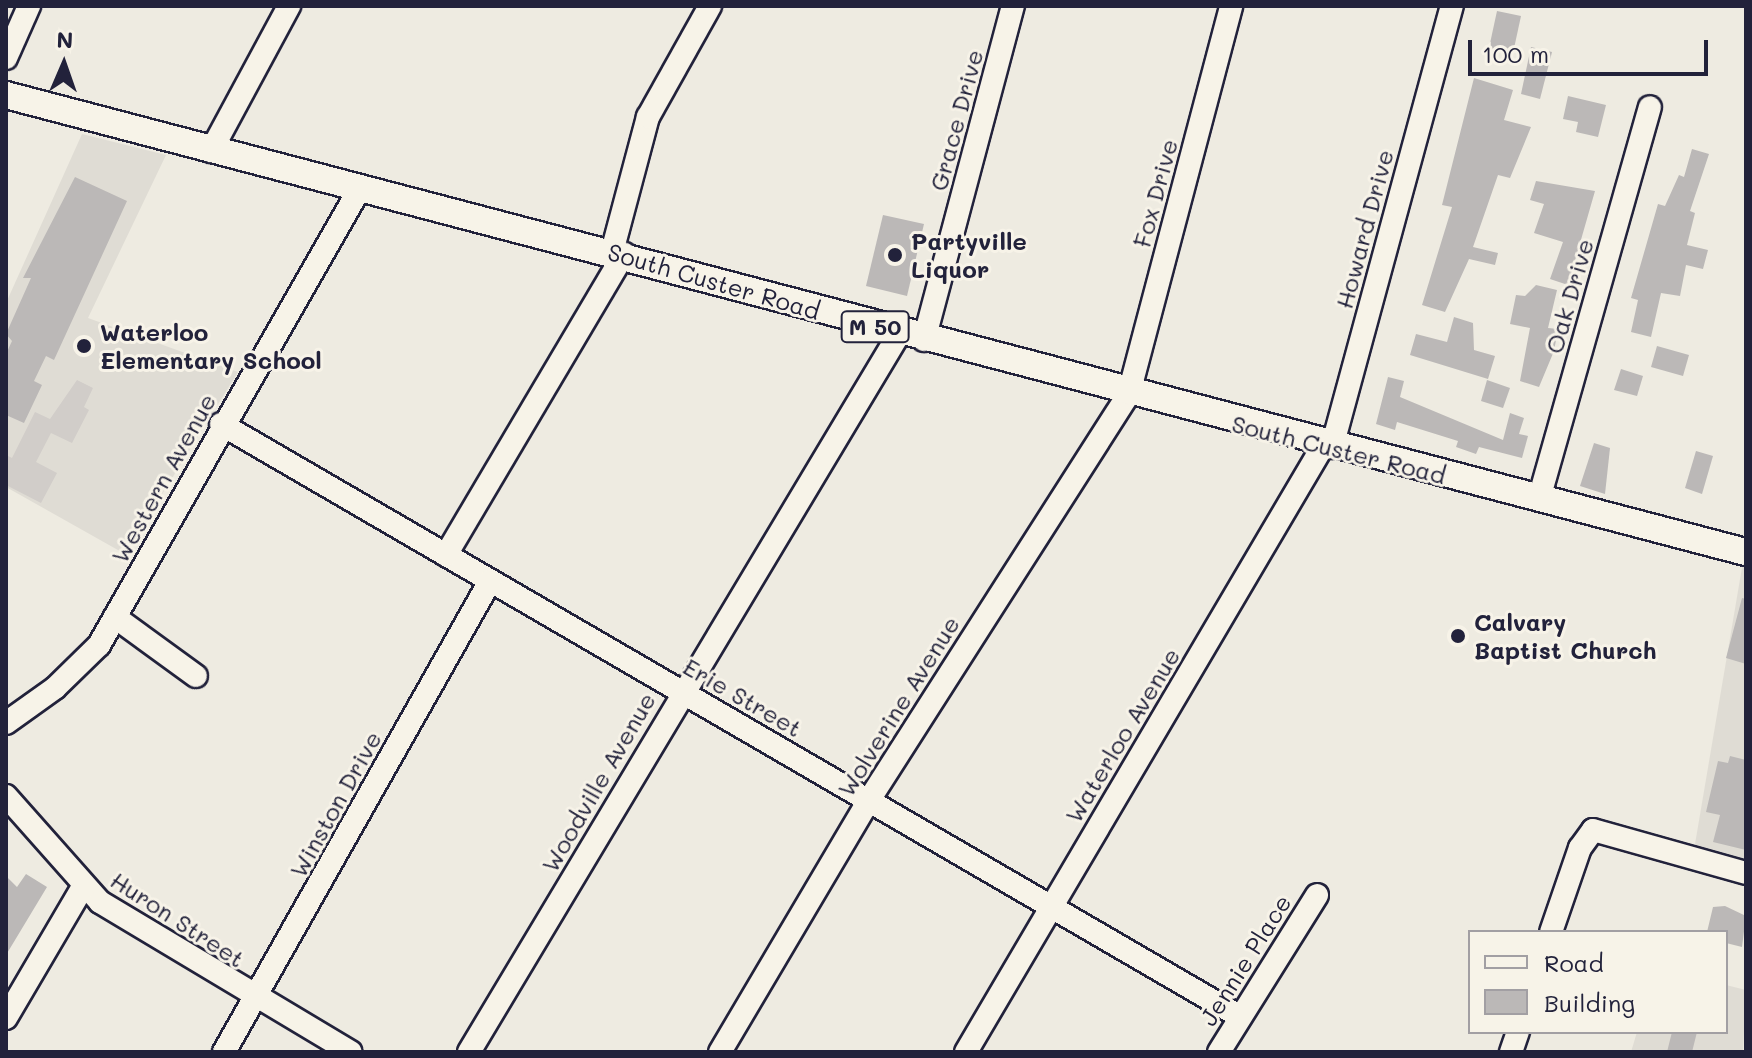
<!DOCTYPE html>
<html>
<head>
<meta charset="utf-8">
<style>
	body { margin:0 }
	#map { position:relative; width:1752px; height:1058px; overflow:hidden; background:#eeebe1; font-family:Mali,sans-serif }
	div>[style] { position:absolute }
	.built>* { inset:0; background:#dfdcd4 }
	.green>* { inset:0; background:#d1cdc9 }
	.building>* { inset:0; background:#bbb8b7 }
	.roads { filter:drop-shadow(2px 0 #22223b) drop-shadow(-2px 0 #22223b) drop-shadow(0 2px #22223b) drop-shadow(0 -2px #22223b) }
	.minor>* { height:22px; margin:-11px; padding:0 11px; transform-origin:11px; border-radius:11px; background:#f7f3e8 }
	.major>* { height:26px; margin:-13px; padding:0 13px; transform-origin:13px; border-radius:13px; background:#f7f3e8 }
	.dots>* { width:22px; height:22px; translate:-50% -50%; box-sizing:border-box; border:4px solid #f7f3e8; border-radius:50% }
	span { translate:-50% -50%; white-space:nowrap; text-align:center; line-height:1.15; -webkit-text-stroke:6px #f7f3e8; paint-order:stroke }
	.shield-label span { padding:2px 6px; background:#f7f3e8; border:2px solid; border-radius:6px; -webkit-text-stroke-width:0 }
	.shield-label { font-size:22px; color:#22223b; font-weight:700 }
	.street-label { font-size:24px; color:#22223b }
	.poi-label { font-size:24px; color:#22223b; font-weight:700 }
	.left { translate:0 -50%; text-align:left }
	.frame { position:absolute; inset:0; border:8px solid #22223b; pointer-events:none }
	.legend { position:absolute; left:1468px; top:930px; width:260px; height:104px; box-sizing:border-box; background:#f7f3e8; border:2px solid #a29fa3; margin:0; padding:10px 14px; list-style:none; font-size:24px; color:#22223b }
	.legend li { display:flex; align-items:center; gap:16px; height:40px }
	.legend b { width:40px; border:2px solid #a29fa3 }
	.north { position:absolute; left:24px; top:24px; width:80px; height:80px; -webkit-text-stroke:6px #f7f3e8; paint-order:stroke; rotate:2deg; font-size:22px; font-weight:700; line-height:32px; text-align:center; color:#22223b }
	.north::after { content:''; display:block; margin:auto; width:28px; height:36px; background:#22223b; clip-path:polygon(50% 0,100% 100%,50% 72%,0 100%) }
	.scale { position:absolute; left:1468px; top:40px; width:240px; height:36px; box-sizing:border-box; border:4px solid #22223b; border-top:0; padding-left:10px; font-size:24px; line-height:28px; white-space:nowrap; color:#22223b; -webkit-text-stroke:6px #f7f3e8; paint-order:stroke }
</style>
</head>
<body>
<div id="map">
	<div class="built">
		<div style="clip-path:polygon(82px 134px,166px 155px,88px 318px,238px 372px,125px 554px,6px 487px,6px 303px)"></div>
		<div style="clip-path:polygon(1746px 544px,1746px 864px,1694px 850px)"></div>
		<div style="clip-path:polygon(1726px 985px,1746px 990px,1743px 1052px,1631px 1052px,1637px 1032px,1726px 1032px)"></div>
	</div>
	<div class="green">
		<div style="clip-path:polygon(77px 380px,93px 388px,84px 407px,89px 410px,72px 443px,51px 433px,36px 462px,57px 473px,41px 503px,6px 485px,6px 455px,12px 458px,35px 412px,50px 419px)"></div>
	</div>
	<div class="building">
		<div style="clip-path:polygon(1497px 11px,1521px 16px,1513px 53px,1489px 48px)"></div>
		<div style="clip-path:polygon(1531px 47px,1552px 52px,1540px 99px,1521px 94px)"></div>
		<div style="clip-path:polygon(1474px 78px,1513px 90px,1504px 120px,1531px 127px,1510px 178px,1498px 175px,1473px 247px,1498px 253px,1495px 265px,1469px 259px,1445px 312px,1422px 305px,1452px 207px,1442px 205px)"></div>
		<div style="clip-path:polygon(1568px 96px,1606px 105px,1598px 137px,1576px 132px,1578px 122px,1563px 119px)"></div>
		<div style="clip-path:polygon(1692px 149px,1709px 154px,1690px 211px,1695px 213px,1687px 245px,1708px 250px,1703px 269px,1686px 265px,1680px 296px,1661px 293px,1651px 337px,1631px 332px,1638px 300px,1631px 298px,1658px 204px,1665px 206px,1679px 175px,1684px 177px)"></div>
		<div style="clip-path:polygon(75px 177px,127px 201px,54px 360px,46px 356px,34px 381px,42px 385px,24px 423px,6px 415px,6px 354px,12px 341px,6px 334px,31px 278px,23px 278px)"></div>
		<div style="clip-path:polygon(1536px 181px,1595px 191px,1568px 285px,1550px 279px,1563px 242px,1534px 233px,1544px 204px,1530px 200px)"></div>
		<div style="clip-path:polygon(883px 215px,924px 224px,907px 296px,866px 286px)"></div>
		<div style="clip-path:polygon(1536px 285px,1557px 290px,1548px 328px,1558px 329px,1554px 351px,1539px 387px,1520px 381px,1530px 328px,1510px 324px,1516px 295px,1525px 296px)"></div>
		<div style="clip-path:polygon(1454px 317px,1473px 323px,1474px 350px,1495px 356px,1488px 379px,1410px 355px,1416px 334px,1447px 342px)"></div>
		<div style="clip-path:polygon(1657px 346px,1689px 355px,1683px 376px,1651px 367px)"></div>
		<div style="clip-path:polygon(1621px 369px,1643px 376px,1637px 396px,1614px 390px)"></div>
		<div style="clip-path:polygon(1388px 377px,1404px 381px,1400px 397px,1503px 440px,1510px 413px,1524px 418px,1519px 434px,1528px 436px,1522px 458px,1479px 447px,1476px 454px,1456px 447px,1458px 441px,1397px 422px,1395px 430px,1376px 424px)"></div>
		<div style="clip-path:polygon(1487px 380px,1510px 388px,1503px 408px,1481px 401px)"></div>
		<div style="clip-path:polygon(1594px 443px,1610px 448px,1605px 494px,1580px 486px)"></div>
		<div style="clip-path:polygon(1696px 451px,1713px 456px,1702px 494px,1685px 488px)"></div>
		<div style="clip-path:polygon(1742px 598px,1746px 599px,1746px 664px,1726px 658px)"></div>
		<div style="clip-path:polygon(1730px 756px,1746px 760px,1746px 850px,1713px 842px,1720px 815px,1706px 812px,1718px 761px,1728px 763px)"></div>
		<div style="clip-path:polygon(26px 874px,47px 887px,6px 955px,6px 876px,17px 887px)"></div>
		<div style="clip-path:polygon(1725px 906px,1746px 916px,1742px 947px,1726px 943px,1726px 932px,1707px 932px,1713px 907px)"></div>
		<div style="clip-path:polygon(1672px 1032px,1697px 1032px,1692px 1052px,1667px 1052px)"></div>
	</div>
	<div class="roads">
		<div class="minor">
			<div style="left:6px;top:58px;width:57px;rotate:-66.1deg"></div>
			<div style="left:211px;top:151px;width:165px;rotate:-61.7deg"></div>
			<div style="left:612px;top:252px;width:140px;rotate:-75.1deg"></div>
			<div style="left:648px;top:117px;width:127px;rotate:-60.8deg"></div>
			<div style="left:924px;top:340px;width:346px;rotate:-75.1deg"></div>
			<div style="left:221px;top:424px;width:1178px;rotate:30.18deg"></div>
			<div style="left:1332px;top:447px;width:457px;rotate:-74.8deg"></div>
			<div style="left:1539px;top:499px;width:407px;rotate:-74.2deg"></div>
			<div style="left:446px;top:555px;width:350px;rotate:-59.4deg"></div>
			<div style="left:115px;top:617px;width:100px;rotate:36.1deg"></div>
			<div style="left:6px;top:723px;width:60px;rotate:-35.5deg"></div>
			<div style="left:55px;top:688px;width:62px;rotate:-44.3deg"></div>
			<div style="left:99px;top:645px;width:524px;rotate:-60.26deg"></div>
			<div style="left:6px;top:796px;width:142px;rotate:48.4deg"></div>
			<div style="left:100px;top:902px;width:292px;rotate:30.9deg"></div>
			<div style="left:1551px;top:932px;width:89px;rotate:-71deg"></div>
			<div style="left:1580px;top:848px;width:22px;rotate:-54deg"></div>
			<div style="left:1593px;top:830px;width:159px;rotate:15.7deg"></div>
			<div style="left:6px;top:1018px;width:152px;rotate:-59.6deg"></div>
			<div style="left:224px;top:1052px;width:541px;rotate:-60.54deg"></div>
			<div style="left:469px;top:1052px;width:837px;rotate:-59.08deg"></div>
			<div style="left:720px;top:1052px;width:293px;rotate:-59.4deg"></div>
			<div style="left:869px;top:800px;width:483px;rotate:-57.4deg"></div>
			<div style="left:1129px;top:393px;width:400px;rotate:-75.2deg"></div>
			<div style="left:966px;top:1052px;width:703px;rotate:-59.5deg"></div>
			<div style="left:1219px;top:1052px;width:185px;rotate:-58deg"></div>
			<div style="left:1511px;top:1052px;width:21px;rotate:-71deg"></div>
		</div>
		<div class="major">
			<div style="left:6px;top:95px;width:1799px;rotate:14.72deg"></div>
		</div>
	</div>
	<div class="dots">
		<div style="left:895px;top:255px;background:#22223b"></div>
		<div style="left:84px;top:346px;background:#22223b"></div>
		<div style="left:1458px;top:636px;background:#22223b"></div>
	</div>
	<div class="shield-label">
		<span style="left:875px;top:327px">M 50</span>
	</div>
	<div class="street-label">
		<span style="left:956px;top:120px;rotate:-75deg">Grace Drive</span>
		<span style="left:1155px;top:193px;rotate:-75deg">Fox Drive</span>
		<span style="left:1364px;top:229px;rotate:-75deg">Howard Drive</span>
		<span style="left:714px;top:281px;rotate:16deg">South Custer Road</span>
		<span style="left:1569px;top:296px;rotate:-74deg">Oak Drive</span>
		<span style="left:1339px;top:449px;rotate:14deg">South Custer Road</span>
		<span style="left:163px;top:478px;rotate:-61deg">Western Avenue</span>
		<span style="left:743px;top:697px;rotate:30deg">Erie Street</span>
		<span style="left:898px;top:706px;rotate:-58deg">Wolverine Avenue</span>
		<span style="left:1122px;top:735px;rotate:-59deg">Waterloo Avenue</span>
		<span style="left:598px;top:782px;rotate:-60deg">Woodville Avenue</span>
		<span style="left:335px;top:804px;rotate:-61deg">Winston Drive</span>
		<span style="left:178px;top:919px;rotate:33deg">Huron Street</span>
		<span style="left:1245px;top:960px;rotate:-58deg">Jennie Place</span>
	</div>
	<div class="poi-label">
		<span class="left" style="left:911px;top:255px">Partyville<br>Liquor</span>
		<span class="left" style="left:100px;top:346px">Waterloo<br>Elementary School</span>
		<span class="left" style="left:1474px;top:636px">Calvary<br>Baptist Church</span>
	</div>
	<div class="frame"></div>
	<ul class="legend">
	<li><b style="height:10px;background:#f7f3e8"></b>Road</li>
	<li><b style="height:22px;background:#bbb8b7"></b>Building</li>
	</ul>
	<div class="north">N</div>
	<div class="scale">100 m</div>
</div>
</body>
</html>
